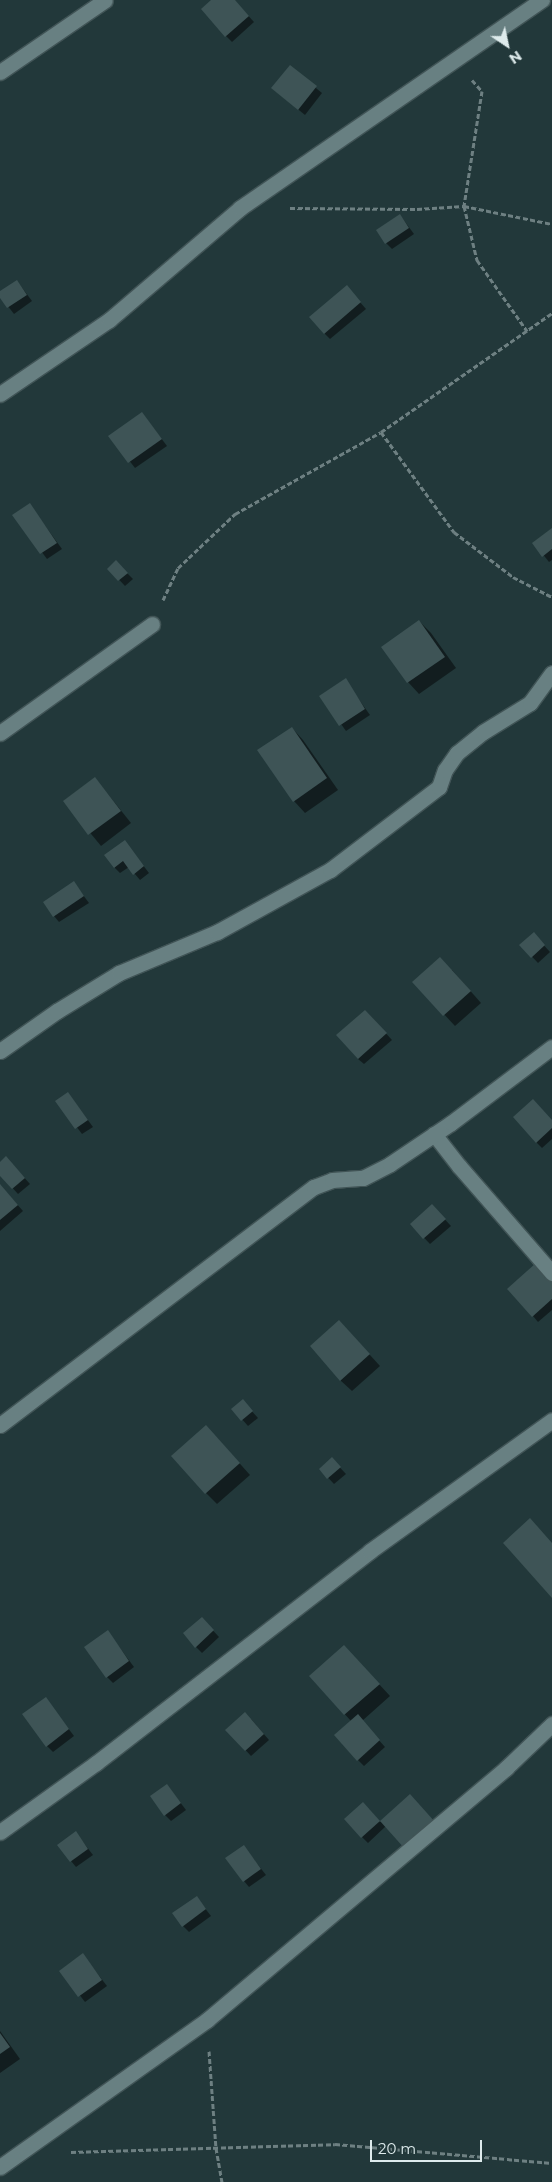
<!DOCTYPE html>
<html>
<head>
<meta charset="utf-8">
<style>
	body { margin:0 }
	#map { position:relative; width:552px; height:2182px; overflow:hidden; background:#22383a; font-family:Montserrat,sans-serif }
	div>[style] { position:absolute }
	.shadow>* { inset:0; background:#0007 }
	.building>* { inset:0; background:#3e5456 }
	.path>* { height:3px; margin-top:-1.5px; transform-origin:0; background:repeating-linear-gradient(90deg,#6e8082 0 5px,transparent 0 7.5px) }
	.roads { filter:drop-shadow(1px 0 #415456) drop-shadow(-1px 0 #415456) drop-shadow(0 1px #415456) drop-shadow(0 -1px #415456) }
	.street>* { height:15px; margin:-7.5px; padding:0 7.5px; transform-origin:7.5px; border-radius:7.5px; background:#688082 }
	span { translate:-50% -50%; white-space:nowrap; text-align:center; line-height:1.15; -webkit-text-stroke:4.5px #22383a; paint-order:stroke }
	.north { position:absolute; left:482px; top:20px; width:50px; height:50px; -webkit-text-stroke:4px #22383a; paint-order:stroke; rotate:146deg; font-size:14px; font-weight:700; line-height:20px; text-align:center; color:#deebec }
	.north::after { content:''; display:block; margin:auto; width:18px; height:22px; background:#deebec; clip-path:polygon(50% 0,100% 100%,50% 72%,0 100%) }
	.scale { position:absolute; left:370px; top:2140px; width:112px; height:22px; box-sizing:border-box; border:2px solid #deebec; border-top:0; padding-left:6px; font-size:15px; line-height:18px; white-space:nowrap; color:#deebec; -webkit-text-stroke:4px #22383a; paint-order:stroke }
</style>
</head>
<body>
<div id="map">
	<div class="shadow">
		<div style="clip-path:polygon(212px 0,234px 0,254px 22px,232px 42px,226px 36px)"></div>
		<div style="clip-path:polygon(290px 67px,322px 93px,305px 115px,272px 88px)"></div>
		<div style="clip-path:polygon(400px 215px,414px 234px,392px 249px,386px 243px)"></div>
		<div style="clip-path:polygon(17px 281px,32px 301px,14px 314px,0 296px,0 293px)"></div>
		<div style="clip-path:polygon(352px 293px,366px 309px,330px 339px,324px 333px)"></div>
		<div style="clip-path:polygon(142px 413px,167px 446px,135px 468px,110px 436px)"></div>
		<div style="clip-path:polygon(30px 505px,62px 549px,47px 559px,14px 515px)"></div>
		<div style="clip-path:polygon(552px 529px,552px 560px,549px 562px,534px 543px)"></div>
		<div style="clip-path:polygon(116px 562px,133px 579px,125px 586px,109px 569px)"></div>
		<div style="clip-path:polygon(419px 621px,431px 633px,456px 668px,419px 694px,408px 682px)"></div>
		<div style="clip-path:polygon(345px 680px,370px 715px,346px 731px,321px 696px)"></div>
		<div style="clip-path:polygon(292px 728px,303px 740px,338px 790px,305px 813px,294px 801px,259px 751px)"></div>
		<div style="clip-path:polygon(95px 778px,131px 823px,101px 846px,64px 801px)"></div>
		<div style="clip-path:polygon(125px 842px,149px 873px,140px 880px,129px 867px,120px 873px,114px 867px)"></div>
		<div style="clip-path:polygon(74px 883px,89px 903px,59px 922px,54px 916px)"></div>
		<div style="clip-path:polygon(539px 940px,550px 952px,538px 963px,521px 945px)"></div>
		<div style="clip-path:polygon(452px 970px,481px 1003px,455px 1026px,414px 982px)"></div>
		<div style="clip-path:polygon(371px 1017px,392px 1040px,364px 1064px,358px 1059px)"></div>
		<div style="clip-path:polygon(68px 1093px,93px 1127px,82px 1134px,57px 1101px)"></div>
		<div style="clip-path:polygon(552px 1121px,552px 1139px,542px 1148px,536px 1142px)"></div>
		<div style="clip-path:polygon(0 1163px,12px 1164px,30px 1184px,18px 1194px,0 1174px)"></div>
		<div style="clip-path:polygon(0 1185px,23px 1211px,0 1231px)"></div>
		<div style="clip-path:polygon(438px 1212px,451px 1226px,430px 1244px,411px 1224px)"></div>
		<div style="clip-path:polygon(552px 1281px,552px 1310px,538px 1322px,533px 1316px)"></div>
		<div style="clip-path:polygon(339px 1321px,380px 1366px,352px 1391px,340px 1380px)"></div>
		<div style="clip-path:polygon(248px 1407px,258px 1418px,248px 1426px,233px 1409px)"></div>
		<div style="clip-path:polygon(217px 1438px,250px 1475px,217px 1504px,206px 1493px)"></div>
		<div style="clip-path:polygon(332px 1459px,346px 1474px,334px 1484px,320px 1469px)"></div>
		<div style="clip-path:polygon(207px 1624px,219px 1637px,202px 1653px,196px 1647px)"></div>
		<div style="clip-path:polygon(108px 1632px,134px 1667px,113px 1683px,107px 1677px)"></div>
		<div style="clip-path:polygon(355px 1658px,390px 1696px,362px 1721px,385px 1747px,364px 1766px,358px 1760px,351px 1721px,310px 1676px)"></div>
		<div style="clip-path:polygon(46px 1699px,74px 1736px,53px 1752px,47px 1746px)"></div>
		<div style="clip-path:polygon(251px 1719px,269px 1740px,251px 1756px,227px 1730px)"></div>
		<div style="clip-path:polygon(167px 1785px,186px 1810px,171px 1821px,165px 1815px)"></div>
		<div style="clip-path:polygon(410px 1796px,386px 1826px,368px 1843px,362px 1837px,369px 1809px,380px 1822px)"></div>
		<div style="clip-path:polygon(76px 1833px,93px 1855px,76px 1867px,71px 1861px)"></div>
		<div style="clip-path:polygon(244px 1847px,266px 1875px,249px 1887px,244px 1881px)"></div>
		<div style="clip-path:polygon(197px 1898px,211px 1916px,189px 1932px,183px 1926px)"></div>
		<div style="clip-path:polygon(83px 1955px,107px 1986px,85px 2002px,61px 1971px)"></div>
		<div style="clip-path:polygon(0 2031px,20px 2059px,0 2073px)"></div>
	</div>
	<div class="building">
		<div style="clip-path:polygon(211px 0,235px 0,249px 16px,225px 37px,201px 9px)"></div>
		<div style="clip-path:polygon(290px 65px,317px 86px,298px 110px,271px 88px)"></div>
		<div style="clip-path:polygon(400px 214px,409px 228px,385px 244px,376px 230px)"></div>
		<div style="clip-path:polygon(17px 280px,27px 295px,7px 308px,0 298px,0 291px)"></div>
		<div style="clip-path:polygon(347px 285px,361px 302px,324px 334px,309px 317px)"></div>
		<div style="clip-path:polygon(142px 412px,162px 439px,128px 463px,108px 436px)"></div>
		<div style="clip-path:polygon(30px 503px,57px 543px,40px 554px,12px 515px)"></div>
		<div style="clip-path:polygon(552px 528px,552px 549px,542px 557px,532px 543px)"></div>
		<div style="clip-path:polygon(116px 560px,128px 573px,118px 581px,107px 569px)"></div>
		<div style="clip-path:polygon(419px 620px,445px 657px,407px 683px,381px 647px)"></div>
		<div style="clip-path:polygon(346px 678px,365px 709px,339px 726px,319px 696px)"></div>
		<div style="clip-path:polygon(292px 727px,327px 778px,293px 802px,257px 750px)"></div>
		<div style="clip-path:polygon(95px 777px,121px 811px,88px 835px,63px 801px)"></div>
		<div style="clip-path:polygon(125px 840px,144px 866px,133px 875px,123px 861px,114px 868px,104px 855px)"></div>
		<div style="clip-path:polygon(74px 881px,84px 896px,53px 917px,43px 902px)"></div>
		<div style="clip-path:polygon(534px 932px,545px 945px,531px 958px,519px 945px)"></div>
		<div style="clip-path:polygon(440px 957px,471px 991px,443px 1016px,412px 982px)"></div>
		<div style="clip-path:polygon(365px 1010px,387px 1033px,358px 1059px,336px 1035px)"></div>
		<div style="clip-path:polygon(68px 1092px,88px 1120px,75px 1129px,55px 1101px)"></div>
		<div style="clip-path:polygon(533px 1099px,552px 1120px,552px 1128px,536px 1143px,513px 1117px)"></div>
		<div style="clip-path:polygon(6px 1156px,25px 1178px,12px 1189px,0 1176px,0 1162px)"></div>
		<div style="clip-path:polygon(0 1184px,18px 1205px,0 1220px)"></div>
		<div style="clip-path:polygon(432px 1204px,446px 1219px,423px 1239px,410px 1224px)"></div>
		<div style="clip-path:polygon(536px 1263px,552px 1280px,552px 1299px,532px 1317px,507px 1289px)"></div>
		<div style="clip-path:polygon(339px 1320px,370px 1354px,340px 1381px,310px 1346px)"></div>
		<div style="clip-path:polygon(243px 1399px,253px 1411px,241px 1421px,231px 1409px)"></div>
		<div style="clip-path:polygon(206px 1425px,240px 1463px,205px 1494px,171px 1456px)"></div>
		<div style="clip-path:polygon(332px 1457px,341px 1467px,327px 1479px,319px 1469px)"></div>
		<div style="clip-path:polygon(530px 1518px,552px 1543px,552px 1598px,503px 1543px)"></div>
		<div style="clip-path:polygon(202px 1617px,214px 1630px,195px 1648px,183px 1633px)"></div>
		<div style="clip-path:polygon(108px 1630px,129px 1661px,106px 1678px,84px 1647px)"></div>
		<div style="clip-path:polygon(344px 1645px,380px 1684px,344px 1715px,309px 1676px)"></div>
		<div style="clip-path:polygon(46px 1697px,69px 1729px,46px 1747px,22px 1714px)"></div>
		<div style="clip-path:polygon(245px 1712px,264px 1734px,245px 1751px,225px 1730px)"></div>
		<div style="clip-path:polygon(358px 1714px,380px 1740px,357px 1761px,334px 1735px)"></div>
		<div style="clip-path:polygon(167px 1784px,181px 1803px,164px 1816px,150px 1796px)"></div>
		<div style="clip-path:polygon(410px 1794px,435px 1822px,405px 1849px,380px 1821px)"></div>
		<div style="clip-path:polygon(363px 1802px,380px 1821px,361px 1838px,344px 1819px)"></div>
		<div style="clip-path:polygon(76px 1831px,88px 1849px,70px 1862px,57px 1845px)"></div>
		<div style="clip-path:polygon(244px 1845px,261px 1869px,243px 1882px,225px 1858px)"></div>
		<div style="clip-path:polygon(197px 1896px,206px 1909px,182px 1927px,172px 1913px)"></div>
		<div style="clip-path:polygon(83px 1953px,102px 1980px,78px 1997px,59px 1971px)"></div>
		<div style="clip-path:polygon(0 2033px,10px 2047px,0 2054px)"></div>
	</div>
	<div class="path">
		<div style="left:472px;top:80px;width:15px;rotate:48deg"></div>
		<div style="left:482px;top:91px;width:116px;rotate:98.9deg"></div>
		<div style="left:464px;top:206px;width:56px;rotate:76.5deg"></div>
		<div style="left:477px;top:260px;width:87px;rotate:54.8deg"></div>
		<div style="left:290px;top:208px;width:127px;rotate:0.5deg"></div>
		<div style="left:417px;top:209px;width:47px;rotate:-3.7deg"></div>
		<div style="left:464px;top:206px;width:90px;rotate:11.6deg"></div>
		<div style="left:381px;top:432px;width:124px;rotate:53.9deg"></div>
		<div style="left:454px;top:532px;width:74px;rotate:37.3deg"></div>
		<div style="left:513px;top:577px;width:44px;rotate:27.1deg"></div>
		<div style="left:163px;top:600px;width:35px;rotate:-65deg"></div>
		<div style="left:178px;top:568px;width:79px;rotate:-43.5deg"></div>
		<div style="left:235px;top:514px;width:167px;rotate:-29.3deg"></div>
		<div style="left:381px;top:432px;width:208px;rotate:-34.8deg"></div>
		<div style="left:209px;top:2051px;width:97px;rotate:85.9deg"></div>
		<div style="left:216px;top:2148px;width:35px;rotate:80deg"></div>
		<div style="left:71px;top:2152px;width:264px;rotate:-1.7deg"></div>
		<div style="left:335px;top:2144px;width:218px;rotate:5deg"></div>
	</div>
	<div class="roads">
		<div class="street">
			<div style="left:0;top:72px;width:127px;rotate:-34.4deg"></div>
			<div style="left:0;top:394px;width:132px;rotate:-34.2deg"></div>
			<div style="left:109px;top:320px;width:172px;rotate:-40.5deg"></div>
			<div style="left:240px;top:208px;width:367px;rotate:-34.6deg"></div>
			<div style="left:0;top:733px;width:187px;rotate:-35.6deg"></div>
			<div style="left:0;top:1051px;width:70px;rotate:-35.1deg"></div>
			<div style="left:57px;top:1011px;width:73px;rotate:-31.5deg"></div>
			<div style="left:119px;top:973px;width:106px;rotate:-22.7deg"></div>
			<div style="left:217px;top:932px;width:129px;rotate:-28.8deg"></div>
			<div style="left:330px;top:870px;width:137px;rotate:-37.3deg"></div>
			<div style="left:439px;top:787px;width:18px;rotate:-71deg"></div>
			<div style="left:445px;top:770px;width:21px;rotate:-55deg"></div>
			<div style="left:457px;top:753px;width:33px;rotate:-39deg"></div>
			<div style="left:483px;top:732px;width:55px;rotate:-31.7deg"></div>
			<div style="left:530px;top:703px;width:37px;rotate:-54deg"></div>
			<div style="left:434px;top:1134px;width:41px;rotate:52deg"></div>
			<div style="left:459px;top:1166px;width:142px;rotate:49deg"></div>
			<div style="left:0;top:1425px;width:394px;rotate:-37.2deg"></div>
			<div style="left:314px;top:1187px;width:19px;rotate:-21deg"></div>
			<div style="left:332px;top:1180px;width:31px;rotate:-4deg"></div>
			<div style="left:363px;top:1178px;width:30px;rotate:-27deg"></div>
			<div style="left:390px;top:1164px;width:73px;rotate:-33.9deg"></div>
			<div style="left:451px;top:1123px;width:126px;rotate:-37deg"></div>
			<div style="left:0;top:1832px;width:118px;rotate:-35.7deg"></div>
			<div style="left:96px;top:1763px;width:346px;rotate:-37.7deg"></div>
			<div style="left:370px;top:1551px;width:224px;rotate:-35.7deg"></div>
			<div style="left:0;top:2167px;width:254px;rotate:-35.4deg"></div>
			<div style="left:207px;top:2020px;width:391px;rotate:-40.1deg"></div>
			<div style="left:506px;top:1768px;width:64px;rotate:-43.7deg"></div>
		</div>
	</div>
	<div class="north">N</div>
	<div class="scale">20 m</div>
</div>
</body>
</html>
